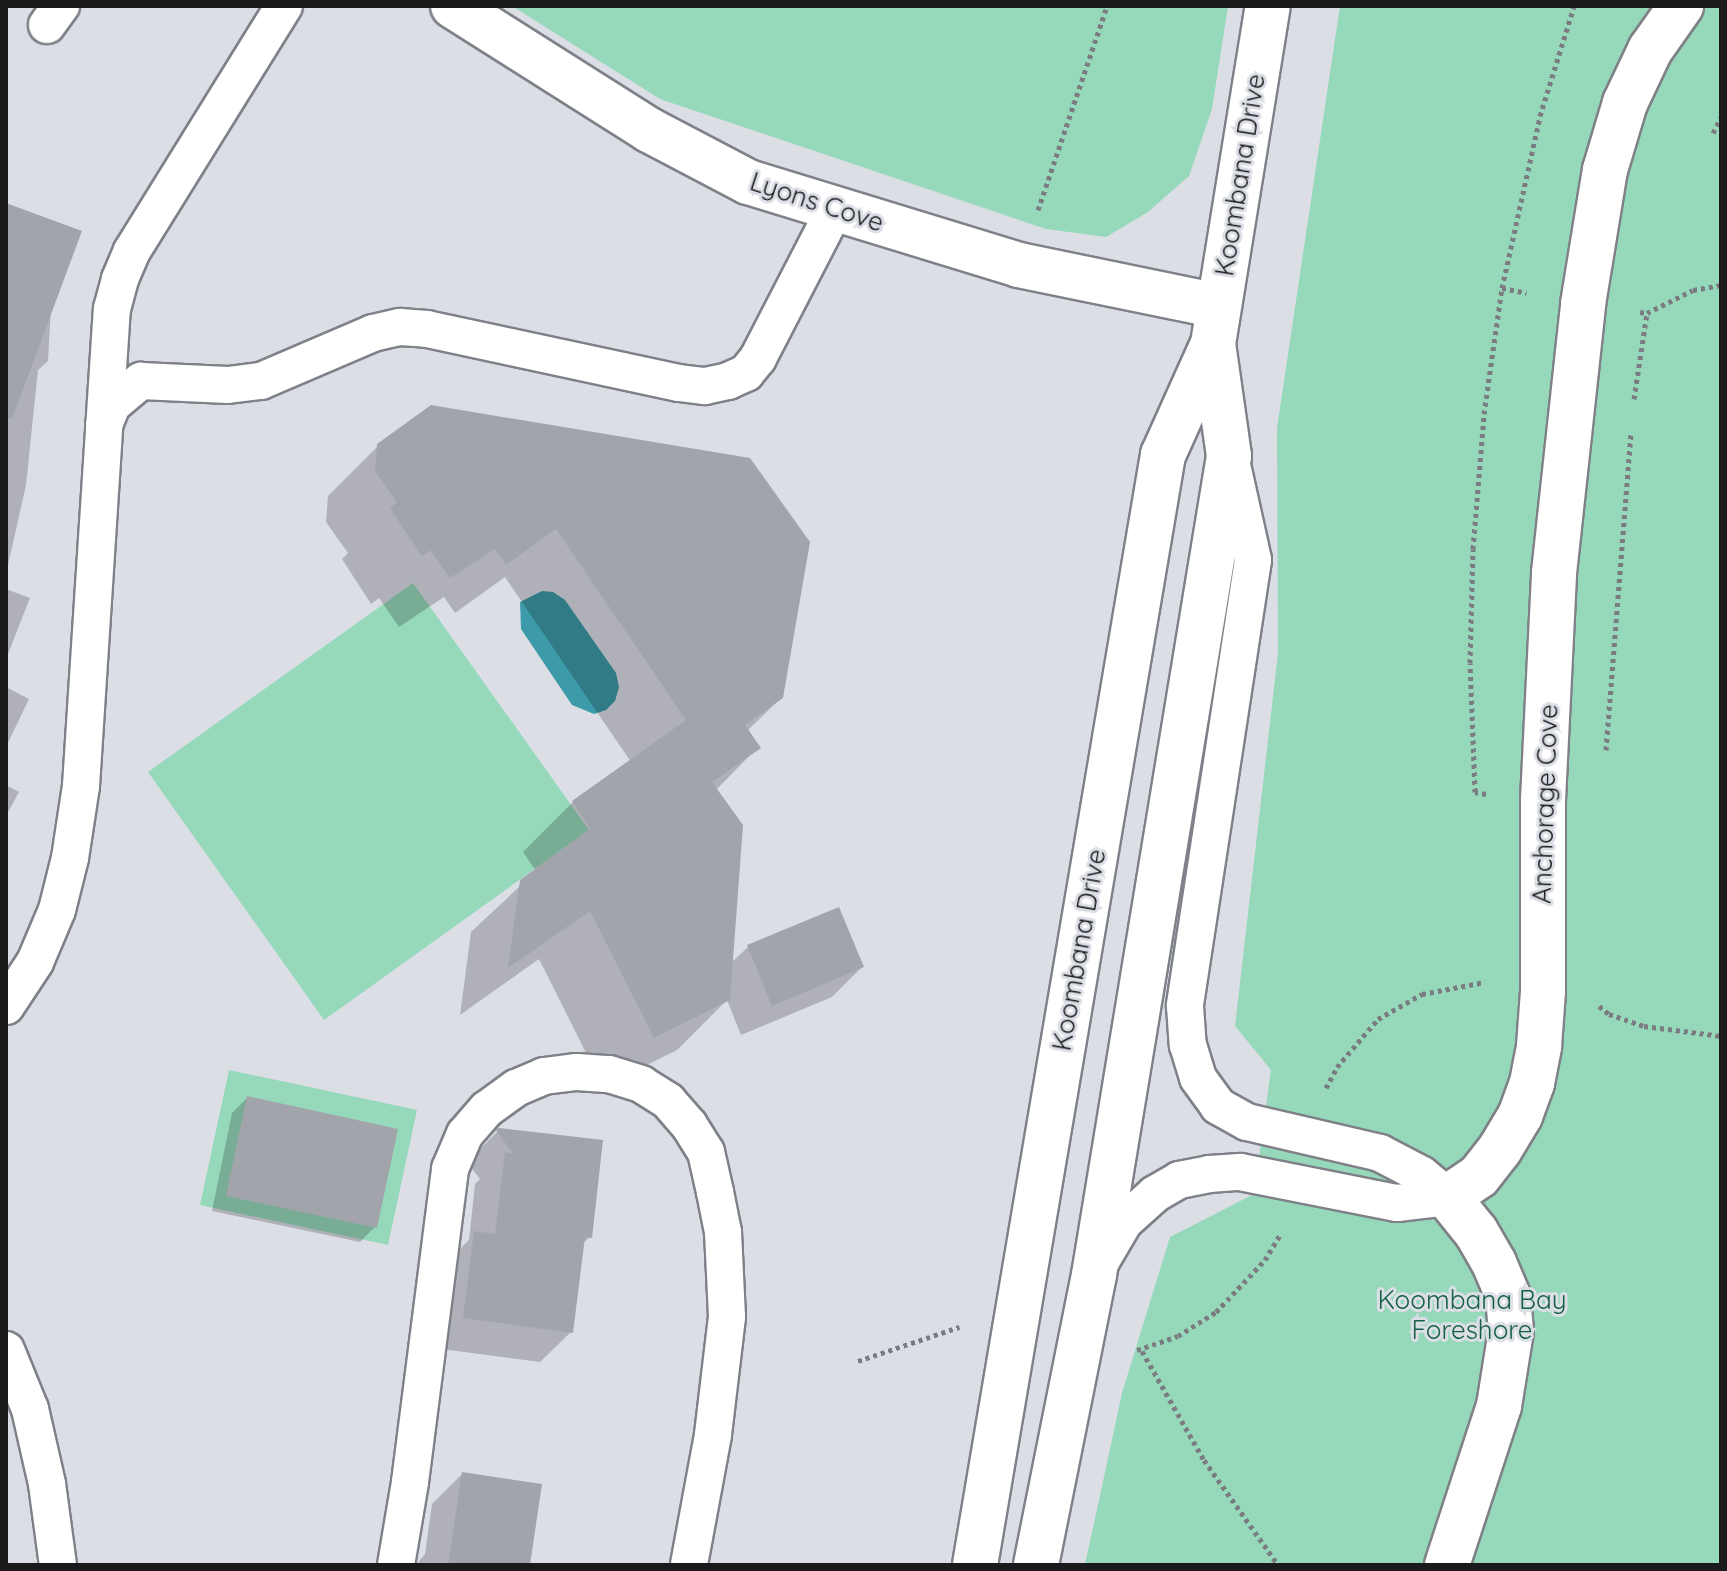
<!DOCTYPE html>
<html>
<head>
<meta charset="utf-8">
<style>
	body { margin:0 }
	#map { position:relative; width:1727px; height:1571px; overflow:hidden; background:#dcdee6; font-family:Quicksand,sans-serif }
	div>[style] { position:absolute }
	.green>* { inset:0; background:#96d8ba }
	.water>* { inset:0; background:#3d9aa8 }
	.shadow>* { inset:0; background:#0003 }
	.building>* { inset:0; background:#a2a4ab }
	.path>* { height:5px; margin-top:-2.5px; transform-origin:0; background:repeating-linear-gradient(90deg,#7b7c82 0 4px,transparent 0 8px) }
	.roads { filter:drop-shadow(2px 0 #7f8188) drop-shadow(-2px 0 #7f8188) drop-shadow(0 2px #7f8188) drop-shadow(0 -2px #7f8188) }
	.service>* { height:36px; margin:-18px; padding:0 18px; transform-origin:18px; border-radius:18px; background:#fff }
	.minor>* { height:44px; margin:-22px; padding:0 22px; transform-origin:22px; border-radius:22px; background:#fff }
	.secondary>* { height:44px; margin:-22px; padding:0 22px; transform-origin:22px; border-radius:22px; background:#fff }
	span { translate:-50% -50%; white-space:nowrap; text-align:center; line-height:1.15; -webkit-text-stroke:6px #dcdee6; paint-order:stroke }
	.street-label { font-size:26px; color:#1a1a1d }
	.park-label { font-size:26px; color:#156146 }
	.frame { position:absolute; inset:0; border:8px solid #1a1a1d; pointer-events:none }
</style>
</head>
<body>
<div id="map">
	<div class="green">
		<div style="clip-path:polygon(512px 6px,1228px 6px,1212px 109px,1189px 176px,1148px 212px,1106px 237px,1046px 229px,660px 99px)"></div>
		<div style="clip-path:polygon(1340px 6px,1721px 6px,1721px 1565px,1085px 1565px,1122px 1393px,1170px 1237px,1254px 1194px,1271px 1070px,1235px 1026px,1278px 653px,1277px 428px)"></div>
		<div style="clip-path:polygon(413px 583px,589px 830px,324px 1020px,148px 772px)"></div>
		<div style="clip-path:polygon(229px 1070px,417px 1110px,388px 1245px,200px 1205px)"></div>
	</div>
	<div class="water">
		<div style="clip-path:polygon(542px 591px,553px 592px,565px 600px,616px 673px,619px 687px,615px 701px,606px 710px,594px 714px,572px 705px,521px 629px,520px 602px)"></div>
	</div>
	<div class="shadow">
		<div style="clip-path:polygon(6px 205px,51px 307px,48px 361px,38px 370px,26px 485px,6px 574px)"></div>
		<div style="clip-path:polygon(432px 407px,782px 697px,747px 731px,758px 747px,716px 790px,730px 964px,748px 947px,838px 909px,862px 967px,832px 997px,741px 1035px,727px 1000px,677px 1050px,603px 1087px,539px 959px,460px 1015px,471px 932px,536px 871px,523px 852px,573px 802px,631px 762px,505px 577px,455px 613px,444px 597px,399px 627px,379px 598px,371px 604px,342px 559px,348px 553px,326px 522px,328px 496px,379px 445px)"></div>
		<div style="clip-path:polygon(6px 589px,30px 598px,6px 659px)"></div>
		<div style="clip-path:polygon(6px 687px,29px 699px,6px 747px)"></div>
		<div style="clip-path:polygon(6px 785px,19px 792px,6px 816px)"></div>
		<div style="clip-path:polygon(247px 1098px,375px 1227px,360px 1242px,212px 1211px,232px 1113px)"></div>
		<div style="clip-path:polygon(499px 1130px,590px 1237px,582px 1244px,571px 1332px,540px 1362px,434px 1348px,445px 1264px,469px 1240px,475px 1184px,480px 1179px,467px 1162px)"></div>
		<div style="clip-path:polygon(462px 1474px,528px 1565px,416px 1565px,425px 1554px,432px 1504px)"></div>
	</div>
	<div class="building">
		<div style="clip-path:polygon(6px 203px,82px 231px,12px 419px,6px 418px)"></div>
		<div style="clip-path:polygon(431px 405px,750px 458px,810px 542px,783px 698px,745px 725px,761px 748px,712px 782px,743px 825px,730px 1000px,654px 1038px,590px 911px,508px 968px,520px 880px,590px 829px,572px 801px,686px 720px,556px 529px,506px 565px,495px 549px,450px 578px,430px 550px,422px 556px,390px 508px,397px 502px,375px 471px,377px 444px)"></div>
		<div style="clip-path:polygon(839px 907px,864px 967px,772px 1006px,747px 945px)"></div>
		<div style="clip-path:polygon(247px 1096px,398px 1129px,377px 1228px,226px 1196px)"></div>
		<div style="clip-path:polygon(499px 1128px,603px 1140px,592px 1238px,585px 1237px,573px 1333px,463px 1318px,474px 1231px,495px 1234px,505px 1152px,513px 1154px,496px 1130px)"></div>
		<div style="clip-path:polygon(462px 1472px,542px 1484px,530px 1565px,448px 1565px)"></div>
	</div>
	<div class="path">
		<div style="left:1713px;top:133px;width:18px;rotate:-63deg"></div>
		<div style="left:1038px;top:210px;width:215px;rotate:-71.3deg"></div>
		<div style="left:1502px;top:288px;width:176px;rotate:-77.5deg"></div>
		<div style="left:1540px;top:116px;width:115px;rotate:-72.8deg"></div>
		<div style="left:1640px;top:312px;width:7px;rotate:8deg"></div>
		<div style="left:1647px;top:313px;width:51px;rotate:-26.6deg"></div>
		<div style="left:1693px;top:290px;width:28px;rotate:-10deg"></div>
		<div style="left:1634px;top:399px;width:87px;rotate:-81.4deg"></div>
		<div style="left:1606px;top:750px;width:318px;rotate:-85.5deg"></div>
		<div style="left:1486px;top:794px;width:11px;rotate:-170deg"></div>
		<div style="left:1475px;top:792px;width:129px;rotate:-92.2deg"></div>
		<div style="left:1470px;top:663px;width:114px;rotate:-88.5deg"></div>
		<div style="left:1473px;top:549px;width:135px;rotate:-85.3deg"></div>
		<div style="left:1484px;top:414px;width:127px;rotate:-81.9deg"></div>
		<div style="left:1502px;top:288px;width:25px;rotate:11deg"></div>
		<div style="left:1599px;top:1006px;width:13px;rotate:39deg"></div>
		<div style="left:1609px;top:1014px;width:37px;rotate:19deg"></div>
		<div style="left:1644px;top:1026px;width:78px;rotate:7.4deg"></div>
		<div style="left:1326px;top:1088px;width:24px;rotate:-62deg"></div>
		<div style="left:1337px;top:1067px;width:63px;rotate:-49.5deg"></div>
		<div style="left:1378px;top:1019px;width:51px;rotate:-29.6deg"></div>
		<div style="left:1422px;top:994px;width:64px;rotate:-10.8deg"></div>
		<div style="left:1137px;top:1350px;width:43px;rotate:-18.9deg"></div>
		<div style="left:1178px;top:1336px;width:45px;rotate:-32.3deg"></div>
		<div style="left:1216px;top:1312px;width:71px;rotate:-46.7deg"></div>
		<div style="left:1265px;top:1260px;width:29px;rotate:-59deg"></div>
		<div style="left:1142px;top:1351px;width:125px;rotate:60.4deg"></div>
		<div style="left:1204px;top:1460px;width:128px;rotate:54.8deg"></div>
		<div style="left:858px;top:1361px;width:107px;rotate:-18.6deg"></div>
	</div>
	<div class="roads">
		<div class="service">
			<div style="left:47px;top:25px;width:24px;rotate:-54deg"></div>
			<div style="left:104px;top:425px;width:22px;rotate:-68deg"></div>
			<div style="left:112px;top:405px;width:38px;rotate:-40deg"></div>
			<div style="left:141px;top:381px;width:87px;rotate:2.6deg"></div>
			<div style="left:228px;top:385px;width:33px;rotate:-7deg"></div>
			<div style="left:261px;top:381px;width:122px;rotate:-23.2deg"></div>
			<div style="left:373px;top:333px;width:28px;rotate:-13deg"></div>
			<div style="left:400px;top:327px;width:27px;rotate:4deg"></div>
			<div style="left:427px;top:329px;width:258px;rotate:12.1deg"></div>
			<div style="left:679px;top:383px;width:26px;rotate:7deg"></div>
			<div style="left:705px;top:386px;width:24px;rotate:-12deg"></div>
			<div style="left:728px;top:381px;width:20px;rotate:-24deg"></div>
			<div style="left:746px;top:373px;width:19px;rotate:-51deg"></div>
			<div style="left:758px;top:358px;width:168px;rotate:-62.7deg"></div>
			<div style="left:1232px;top:465px;width:97px;rotate:77.5deg"></div>
			<div style="left:1253px;top:560px;width:451px;rotate:98.7deg"></div>
			<div style="left:1185px;top:1006px;width:39px;rotate:86deg"></div>
			<div style="left:1188px;top:1045px;width:34px;rotate:73deg"></div>
			<div style="left:1198px;top:1078px;width:34px;rotate:54deg"></div>
			<div style="left:1218px;top:1106px;width:33px;rotate:29deg"></div>
			<div style="left:1247px;top:1122px;width:137px;rotate:13.1deg"></div>
			<div style="left:1380px;top:1153px;width:47px;rotate:27.6deg"></div>
			<div style="left:1422px;top:1175px;width:34px;rotate:40deg"></div>
			<div style="left:6px;top:1006px;width:53px;rotate:-56.6deg"></div>
			<div style="left:35px;top:962px;width:56px;rotate:-67.1deg"></div>
			<div style="left:57px;top:910px;width:54px;rotate:-76deg"></div>
			<div style="left:70px;top:858px;width:73px;rotate:-81.3deg"></div>
			<div style="left:81px;top:786px;width:478px;rotate:-86.3deg"></div>
			<div style="left:112px;top:309px;width:31px;rotate:-75deg"></div>
			<div style="left:120px;top:279px;width:30px;rotate:-67deg"></div>
			<div style="left:132px;top:251px;width:288px;rotate:-58.2deg"></div>
			<div style="left:1100px;top:1263px;width:48px;rotate:-59.7deg"></div>
			<div style="left:1124px;top:1222px;width:42px;rotate:-42.1deg"></div>
			<div style="left:1155px;top:1194px;width:28px;rotate:-30deg"></div>
			<div style="left:1179px;top:1180px;width:31px;rotate:-11deg"></div>
			<div style="left:1209px;top:1174px;width:31px;rotate:-4deg"></div>
			<div style="left:1240px;top:1172px;width:160px;rotate:11.2deg"></div>
			<div style="left:1397px;top:1203px;width:51px;rotate:-6.7deg"></div>
			<div style="left:6px;top:1350px;width:64px;rotate:67.9deg"></div>
			<div style="left:30px;top:1409px;width:77px;rotate:77.2deg"></div>
			<div style="left:47px;top:1484px;width:82px;rotate:82.3deg"></div>
			<div style="left:396px;top:1565px;width:84px;rotate:-80.4deg"></div>
			<div style="left:410px;top:1482px;width:316px;rotate:-82.7deg"></div>
			<div style="left:450px;top:1169px;width:38px;rotate:-67deg"></div>
			<div style="left:465px;top:1134px;width:33px;rotate:-49deg"></div>
			<div style="left:487px;top:1109px;width:36px;rotate:-36deg"></div>
			<div style="left:516px;top:1088px;width:30px;rotate:-23deg"></div>
			<div style="left:544px;top:1076px;width:33px;rotate:-7deg"></div>
			<div style="left:577px;top:1072px;width:32px;rotate:4deg"></div>
			<div style="left:609px;top:1074px;width:34px;rotate:17deg"></div>
			<div style="left:641px;top:1084px;width:32px;rotate:32deg"></div>
			<div style="left:668px;top:1101px;width:32px;rotate:49deg"></div>
			<div style="left:689px;top:1125px;width:32px;rotate:58deg"></div>
			<div style="left:706px;top:1152px;width:41px;rotate:77.3deg"></div>
			<div style="left:715px;top:1192px;width:41px;rotate:78.7deg"></div>
			<div style="left:723px;top:1232px;width:85px;rotate:87.3deg"></div>
			<div style="left:727px;top:1317px;width:119px;rotate:96.8deg"></div>
			<div style="left:713px;top:1435px;width:132px;rotate:100.5deg"></div>
		</div>
		<div class="minor">
			<div style="left:453px;top:6px;width:232px;rotate:32.3deg"></div>
			<div style="left:649px;top:130px;width:112px;rotate:27.7deg"></div>
			<div style="left:748px;top:182px;width:283px;rotate:17deg"></div>
			<div style="left:1019px;top:265px;width:204px;rotate:11.6deg"></div>
			<div style="left:1447px;top:1565px;width:167px;rotate:-71.9deg"></div>
			<div style="left:1499px;top:1406px;width:76px;rotate:-80.9deg"></div>
			<div style="left:1511px;top:1331px;width:35px;rotate:-95deg"></div>
			<div style="left:1508px;top:1296px;width:36px;rotate:-113deg"></div>
			<div style="left:1494px;top:1263px;width:36px;rotate:-120deg"></div>
			<div style="left:1476px;top:1232px;width:45px;rotate:-128.7deg"></div>
			<div style="left:1448px;top:1197px;width:37px;rotate:-34deg"></div>
			<div style="left:1479px;top:1176px;width:34px;rotate:-52deg"></div>
			<div style="left:1500px;top:1149px;width:39px;rotate:-59deg"></div>
			<div style="left:1520px;top:1116px;width:35px;rotate:-70deg"></div>
			<div style="left:1532px;top:1083px;width:38px;rotate:-79deg"></div>
			<div style="left:1539px;top:1046px;width:55px;rotate:-85.8deg"></div>
			<div style="left:1543px;top:991px;width:191px;rotate:-90deg"></div>
			<div style="left:1543px;top:800px;width:227px;rotate:-87.2deg"></div>
			<div style="left:1554px;top:573px;width:271px;rotate:-83.8deg"></div>
			<div style="left:1583px;top:304px;width:136px;rotate:-80.7deg"></div>
			<div style="left:1605px;top:170px;width:70px;rotate:-73.4deg"></div>
			<div style="left:1625px;top:103px;width:59px;rotate:-64.7deg"></div>
			<div style="left:1650px;top:50px;width:54px;rotate:-54.8deg"></div>
		</div>
		<div class="secondary">
			<div style="left:975px;top:1565px;width:1126px;rotate:-80.39deg"></div>
			<div style="left:1163px;top:455px;width:122px;rotate:-65.8deg"></div>
			<div style="left:1213px;top:344px;width:342px;rotate:-80.8deg"></div>
			<div style="left:1036px;top:1565px;width:296px;rotate:-78.7deg"></div>
			<div style="left:1094px;top:1275px;width:830px;rotate:-80.64deg"></div>
			<div style="left:1229px;top:456px;width:113px;rotate:-98.1deg"></div>
		</div>
	</div>
	<div class="street-label">
		<span style="left:1240px;top:175px;rotate:-81deg">Koombana Drive</span>
		<span style="left:817px;top:202px;rotate:18deg">Lyons Cove</span>
		<span style="left:1545px;top:804px;rotate:-88deg">Anchorage Cove</span>
		<span style="left:1079px;top:950px;rotate:-80deg">Koombana Drive</span>
	</div>
	<div class="park-label">
		<span style="left:1472px;top:1315px">Koombana Bay<br>Foreshore</span>
	</div>
	<div class="frame"></div>
</div>
</body>
</html>
